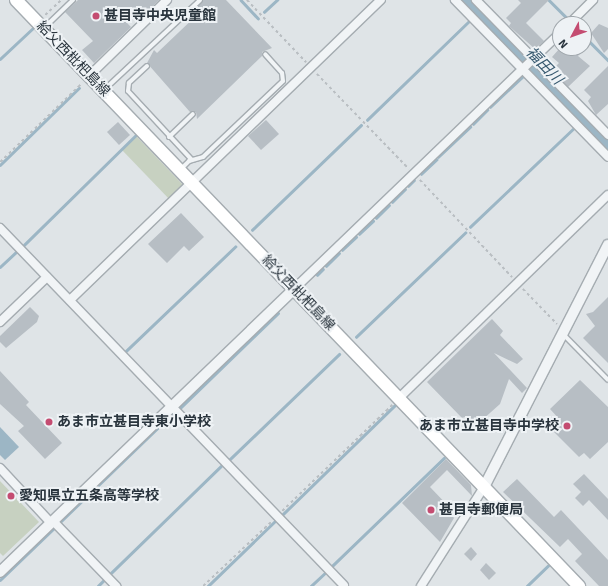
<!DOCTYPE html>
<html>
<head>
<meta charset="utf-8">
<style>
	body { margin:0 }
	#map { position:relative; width:608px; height:586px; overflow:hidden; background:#dfe4e7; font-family:Signika,"Noto Sans JP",sans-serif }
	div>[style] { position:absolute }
	.green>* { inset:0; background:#c7d1c1 }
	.water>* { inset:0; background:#9cb6c5 }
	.stream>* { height:2.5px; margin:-1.25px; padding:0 1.25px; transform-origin:1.25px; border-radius:1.25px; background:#9cb6c5 }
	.building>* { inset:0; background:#b7bec4 }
	.path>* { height:1.5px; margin-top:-0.75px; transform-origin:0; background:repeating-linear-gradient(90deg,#b9bec2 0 3px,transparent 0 6px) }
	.roads { filter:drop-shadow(1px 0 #a5acb1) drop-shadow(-1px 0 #a5acb1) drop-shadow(0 1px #a5acb1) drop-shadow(0 -1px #a5acb1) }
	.service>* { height:4px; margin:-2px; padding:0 2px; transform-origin:2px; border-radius:2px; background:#f1f4f6 }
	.minor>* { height:8px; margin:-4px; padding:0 4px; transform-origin:4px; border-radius:4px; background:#f1f4f6 }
	.tertiary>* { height:10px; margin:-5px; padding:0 5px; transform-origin:5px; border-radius:5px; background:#f1f4f6 }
	.secondary>* { height:12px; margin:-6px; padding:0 6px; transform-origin:6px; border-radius:6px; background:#fff }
	.dots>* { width:11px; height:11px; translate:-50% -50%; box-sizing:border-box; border:2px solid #eef2f5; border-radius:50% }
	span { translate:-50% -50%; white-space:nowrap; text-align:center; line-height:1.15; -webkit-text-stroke:4px #eef2f5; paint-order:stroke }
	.poi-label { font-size:14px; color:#29343d; font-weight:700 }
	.left { translate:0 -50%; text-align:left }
	.right { translate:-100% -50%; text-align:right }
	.street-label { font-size:14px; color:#29343d }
	.water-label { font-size:15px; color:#36586e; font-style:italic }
	.north { position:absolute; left:552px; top:16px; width:40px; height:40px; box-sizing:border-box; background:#eef2f5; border:1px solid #9fa6ab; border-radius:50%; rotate:229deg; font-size:11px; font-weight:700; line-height:16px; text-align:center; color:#29343d }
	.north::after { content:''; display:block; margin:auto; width:14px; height:18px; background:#c44c71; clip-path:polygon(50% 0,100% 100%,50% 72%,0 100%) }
</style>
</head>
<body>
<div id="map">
	<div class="green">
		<div style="clip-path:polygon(136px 136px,185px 187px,171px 201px,122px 150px)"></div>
		<div style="clip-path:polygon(0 481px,39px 522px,3px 556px,0 553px)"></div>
	</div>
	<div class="water">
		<div style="clip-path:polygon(460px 0,472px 0,608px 139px,608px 151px)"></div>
		<div style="clip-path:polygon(0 427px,19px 447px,5px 460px,0 455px)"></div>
	</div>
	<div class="stream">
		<div style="left:241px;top:0;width:25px;rotate:47deg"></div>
		<div style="left:549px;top:0;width:27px;rotate:45deg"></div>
		<div style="left:264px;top:12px;width:18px;rotate:-43deg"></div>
		<div style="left:584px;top:36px;width:34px;rotate:45deg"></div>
		<div style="left:0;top:59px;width:44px;rotate:-43.2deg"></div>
		<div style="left:490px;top:107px;width:45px;rotate:-43.2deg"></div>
		<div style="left:367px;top:120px;width:142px;rotate:-44.1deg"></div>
		<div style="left:473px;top:124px;width:20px;rotate:-45deg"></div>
		<div style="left:438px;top:157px;width:44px;rotate:-43.2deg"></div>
		<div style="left:0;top:165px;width:110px;rotate:-44.3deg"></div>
		<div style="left:421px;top:174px;width:21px;rotate:-43deg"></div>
		<div style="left:408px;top:186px;width:8px;rotate:-45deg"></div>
		<div style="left:392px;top:202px;width:18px;rotate:-45deg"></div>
		<div style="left:376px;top:218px;width:18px;rotate:-45deg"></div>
		<div style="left:470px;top:227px;width:144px;rotate:-43.6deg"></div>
		<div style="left:252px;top:230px;width:151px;rotate:-43.9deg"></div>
		<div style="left:359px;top:234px;width:19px;rotate:-43deg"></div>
		<div style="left:24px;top:245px;width:156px;rotate:-44.5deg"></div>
		<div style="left:342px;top:250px;width:19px;rotate:-43deg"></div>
		<div style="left:326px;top:266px;width:18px;rotate:-45deg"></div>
		<div style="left:0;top:267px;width:23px;rotate:-43deg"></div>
		<div style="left:317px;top:275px;width:8px;rotate:-45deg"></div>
		<div style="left:356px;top:337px;width:151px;rotate:-43.7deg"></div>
		<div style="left:126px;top:351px;width:151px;rotate:-43.7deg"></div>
		<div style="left:178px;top:410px;width:139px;rotate:-44.1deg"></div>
		<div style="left:228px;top:461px;width:154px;rotate:-43.9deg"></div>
		<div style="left:281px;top:516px;width:158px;rotate:-44.2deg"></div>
		<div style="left:59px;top:523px;width:158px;rotate:-44deg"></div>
		<div style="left:330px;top:568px;width:158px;rotate:-44deg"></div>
		<div style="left:111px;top:573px;width:153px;rotate:-44.2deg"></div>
		<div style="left:0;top:580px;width:76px;rotate:-43.9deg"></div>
		<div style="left:98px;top:586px;width:8px;rotate:-45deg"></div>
		<div style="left:208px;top:586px;width:95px;rotate:-44.1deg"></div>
		<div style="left:311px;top:586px;width:21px;rotate:-43deg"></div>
		<div style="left:527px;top:586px;width:29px;rotate:-44deg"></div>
	</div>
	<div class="building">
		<div style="clip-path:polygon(78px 0,159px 0,140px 18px,137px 14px,127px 23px,131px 27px,94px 63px,82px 50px,93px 41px,65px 12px)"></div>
		<div style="clip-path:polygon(203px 0,226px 0,272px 48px,262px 52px,262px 56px,197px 119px,196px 112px,190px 112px,147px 63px,154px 50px,157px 53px,200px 12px,196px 8px)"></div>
		<div style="clip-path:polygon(518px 0,549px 0,526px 23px,544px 41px,535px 49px,509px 26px,511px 23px,506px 18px,521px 3px)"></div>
		<div style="clip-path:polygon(599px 24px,608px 28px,608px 49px,604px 53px,591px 33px)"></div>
		<div style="clip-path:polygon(560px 48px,576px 48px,581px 52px,578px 56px,590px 66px,568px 87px,552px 70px,559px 63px,552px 57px)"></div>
		<div style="clip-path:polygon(608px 66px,608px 104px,596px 115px,588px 101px,591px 97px,584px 90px)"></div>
		<div style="clip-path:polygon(266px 120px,279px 134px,261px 150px,248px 136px)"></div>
		<div style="clip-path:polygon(118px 122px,130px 135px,119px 145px,107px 132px)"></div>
		<div style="clip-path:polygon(181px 213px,204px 237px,189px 251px,184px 246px,167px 263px,148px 244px)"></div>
		<div style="clip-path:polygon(608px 297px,608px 363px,583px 338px,595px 326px,586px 314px,593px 312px)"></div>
		<div style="clip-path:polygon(30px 307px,39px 316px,37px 322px,6px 348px,0 342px,0 336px)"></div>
		<div style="clip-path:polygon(492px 319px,503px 331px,500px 335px,523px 359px,517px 364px,494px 353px,527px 388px,522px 393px,509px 379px,500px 404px,481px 421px,473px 421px,468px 416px,462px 418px,427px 382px)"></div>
		<div style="clip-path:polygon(0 371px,29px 402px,26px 405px,62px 443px,45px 459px,18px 431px,24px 426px,0 404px)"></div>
		<div style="clip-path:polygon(580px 380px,608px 407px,608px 442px,590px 459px,584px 453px,579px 457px,552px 430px,561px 421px,550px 409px)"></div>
		<div style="clip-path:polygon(446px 459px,471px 485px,472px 496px,447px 470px,430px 487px,453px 511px,450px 513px,454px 518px,440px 542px,402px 503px)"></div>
		<div style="clip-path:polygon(584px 474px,608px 499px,608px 520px,589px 500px,583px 506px,575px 498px,581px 492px,573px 484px)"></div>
		<div style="clip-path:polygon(517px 479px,554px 517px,561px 510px,608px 560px,608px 586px,599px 586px,575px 561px,582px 554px,568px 539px,560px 547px,503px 492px)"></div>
		<div style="clip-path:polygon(471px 547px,477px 554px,471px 561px,464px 554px)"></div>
		<div style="clip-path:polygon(486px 563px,496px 573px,489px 580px,480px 570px)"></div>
	</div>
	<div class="path">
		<div style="left:247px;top:0;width:86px;rotate:46.4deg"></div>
		<div style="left:45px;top:15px;width:22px;rotate:-43deg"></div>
		<div style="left:317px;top:74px;width:132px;rotate:45.9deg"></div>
		<div style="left:0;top:162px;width:114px;rotate:-43.9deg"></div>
		<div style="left:420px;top:180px;width:134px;rotate:46.5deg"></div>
		<div style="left:523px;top:289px;width:49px;rotate:45.8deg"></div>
		<div style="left:282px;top:511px;width:153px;rotate:-43.9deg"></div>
		<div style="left:203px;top:586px;width:93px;rotate:-43.3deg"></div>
	</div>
	<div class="roads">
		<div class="service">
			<div style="left:45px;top:27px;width:39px;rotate:-44deg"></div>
			<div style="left:147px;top:66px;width:25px;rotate:137deg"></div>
			<div style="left:129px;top:83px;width:8px;rotate:97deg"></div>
			<div style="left:128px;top:91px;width:94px;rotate:47.2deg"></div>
			<div style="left:105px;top:89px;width:130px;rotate:-43.1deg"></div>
			<div style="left:169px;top:137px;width:33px;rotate:-44deg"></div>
			<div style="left:180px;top:170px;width:13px;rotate:-45deg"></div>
			<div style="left:189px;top:161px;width:15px;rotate:-16deg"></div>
			<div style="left:203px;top:157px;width:110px;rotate:-43.5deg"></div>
			<div style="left:283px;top:81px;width:8px;rotate:-97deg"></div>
			<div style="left:282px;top:73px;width:25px;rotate:-132deg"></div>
			<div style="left:563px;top:334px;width:64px;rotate:45.6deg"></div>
		</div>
		<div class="minor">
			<div style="left:455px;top:0;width:219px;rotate:45.7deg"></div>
			<div style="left:476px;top:0;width:189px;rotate:45.6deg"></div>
			<div style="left:569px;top:24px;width:34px;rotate:-45deg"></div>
			<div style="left:89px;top:76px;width:109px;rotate:-44.3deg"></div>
			<div style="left:0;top:228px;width:496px;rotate:46.1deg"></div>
			<div style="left:294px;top:289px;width:369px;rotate:-43.9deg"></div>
			<div style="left:70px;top:300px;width:432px;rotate:-44deg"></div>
			<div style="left:0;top:322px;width:65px;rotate:-43.8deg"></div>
			<div style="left:399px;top:398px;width:291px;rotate:-44.2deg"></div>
			<div style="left:0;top:468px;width:75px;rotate:47.2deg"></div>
			<div style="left:53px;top:521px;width:91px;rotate:45.9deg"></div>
			<div style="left:421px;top:586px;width:117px;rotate:-57.5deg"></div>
		</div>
		<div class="tertiary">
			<div style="left:484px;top:487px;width:272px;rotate:-62.9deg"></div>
			<div style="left:0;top:572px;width:408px;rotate:-43.9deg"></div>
		</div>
		<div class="secondary">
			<div style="left:16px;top:0;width:813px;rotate:46.15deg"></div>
		</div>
	</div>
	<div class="dots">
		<div style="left:96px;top:16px;background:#c44c71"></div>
		<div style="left:49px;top:422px;background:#c44c71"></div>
		<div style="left:567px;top:426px;background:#c44c71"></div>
		<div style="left:11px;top:496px;background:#c44c71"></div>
		<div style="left:431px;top:510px;background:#c44c71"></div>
	</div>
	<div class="poi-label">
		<span class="left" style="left:104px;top:16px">甚目寺中央児童館</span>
		<span class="left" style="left:57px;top:422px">あま市立甚目寺東小学校</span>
		<span class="right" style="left:559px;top:426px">あま市立甚目寺中学校</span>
		<span class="left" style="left:19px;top:496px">愛知県立五条高等学校</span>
		<span class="left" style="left:439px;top:510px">甚目寺郵便局</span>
	</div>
	<div class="street-label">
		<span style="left:73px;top:59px;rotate:46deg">給父西枇杷島線</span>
		<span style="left:298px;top:293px;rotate:46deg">給父西枇杷島線</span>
	</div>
	<div class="water-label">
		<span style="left:544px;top:66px;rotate:46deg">福田川</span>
	</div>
	<div class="north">N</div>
</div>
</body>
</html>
